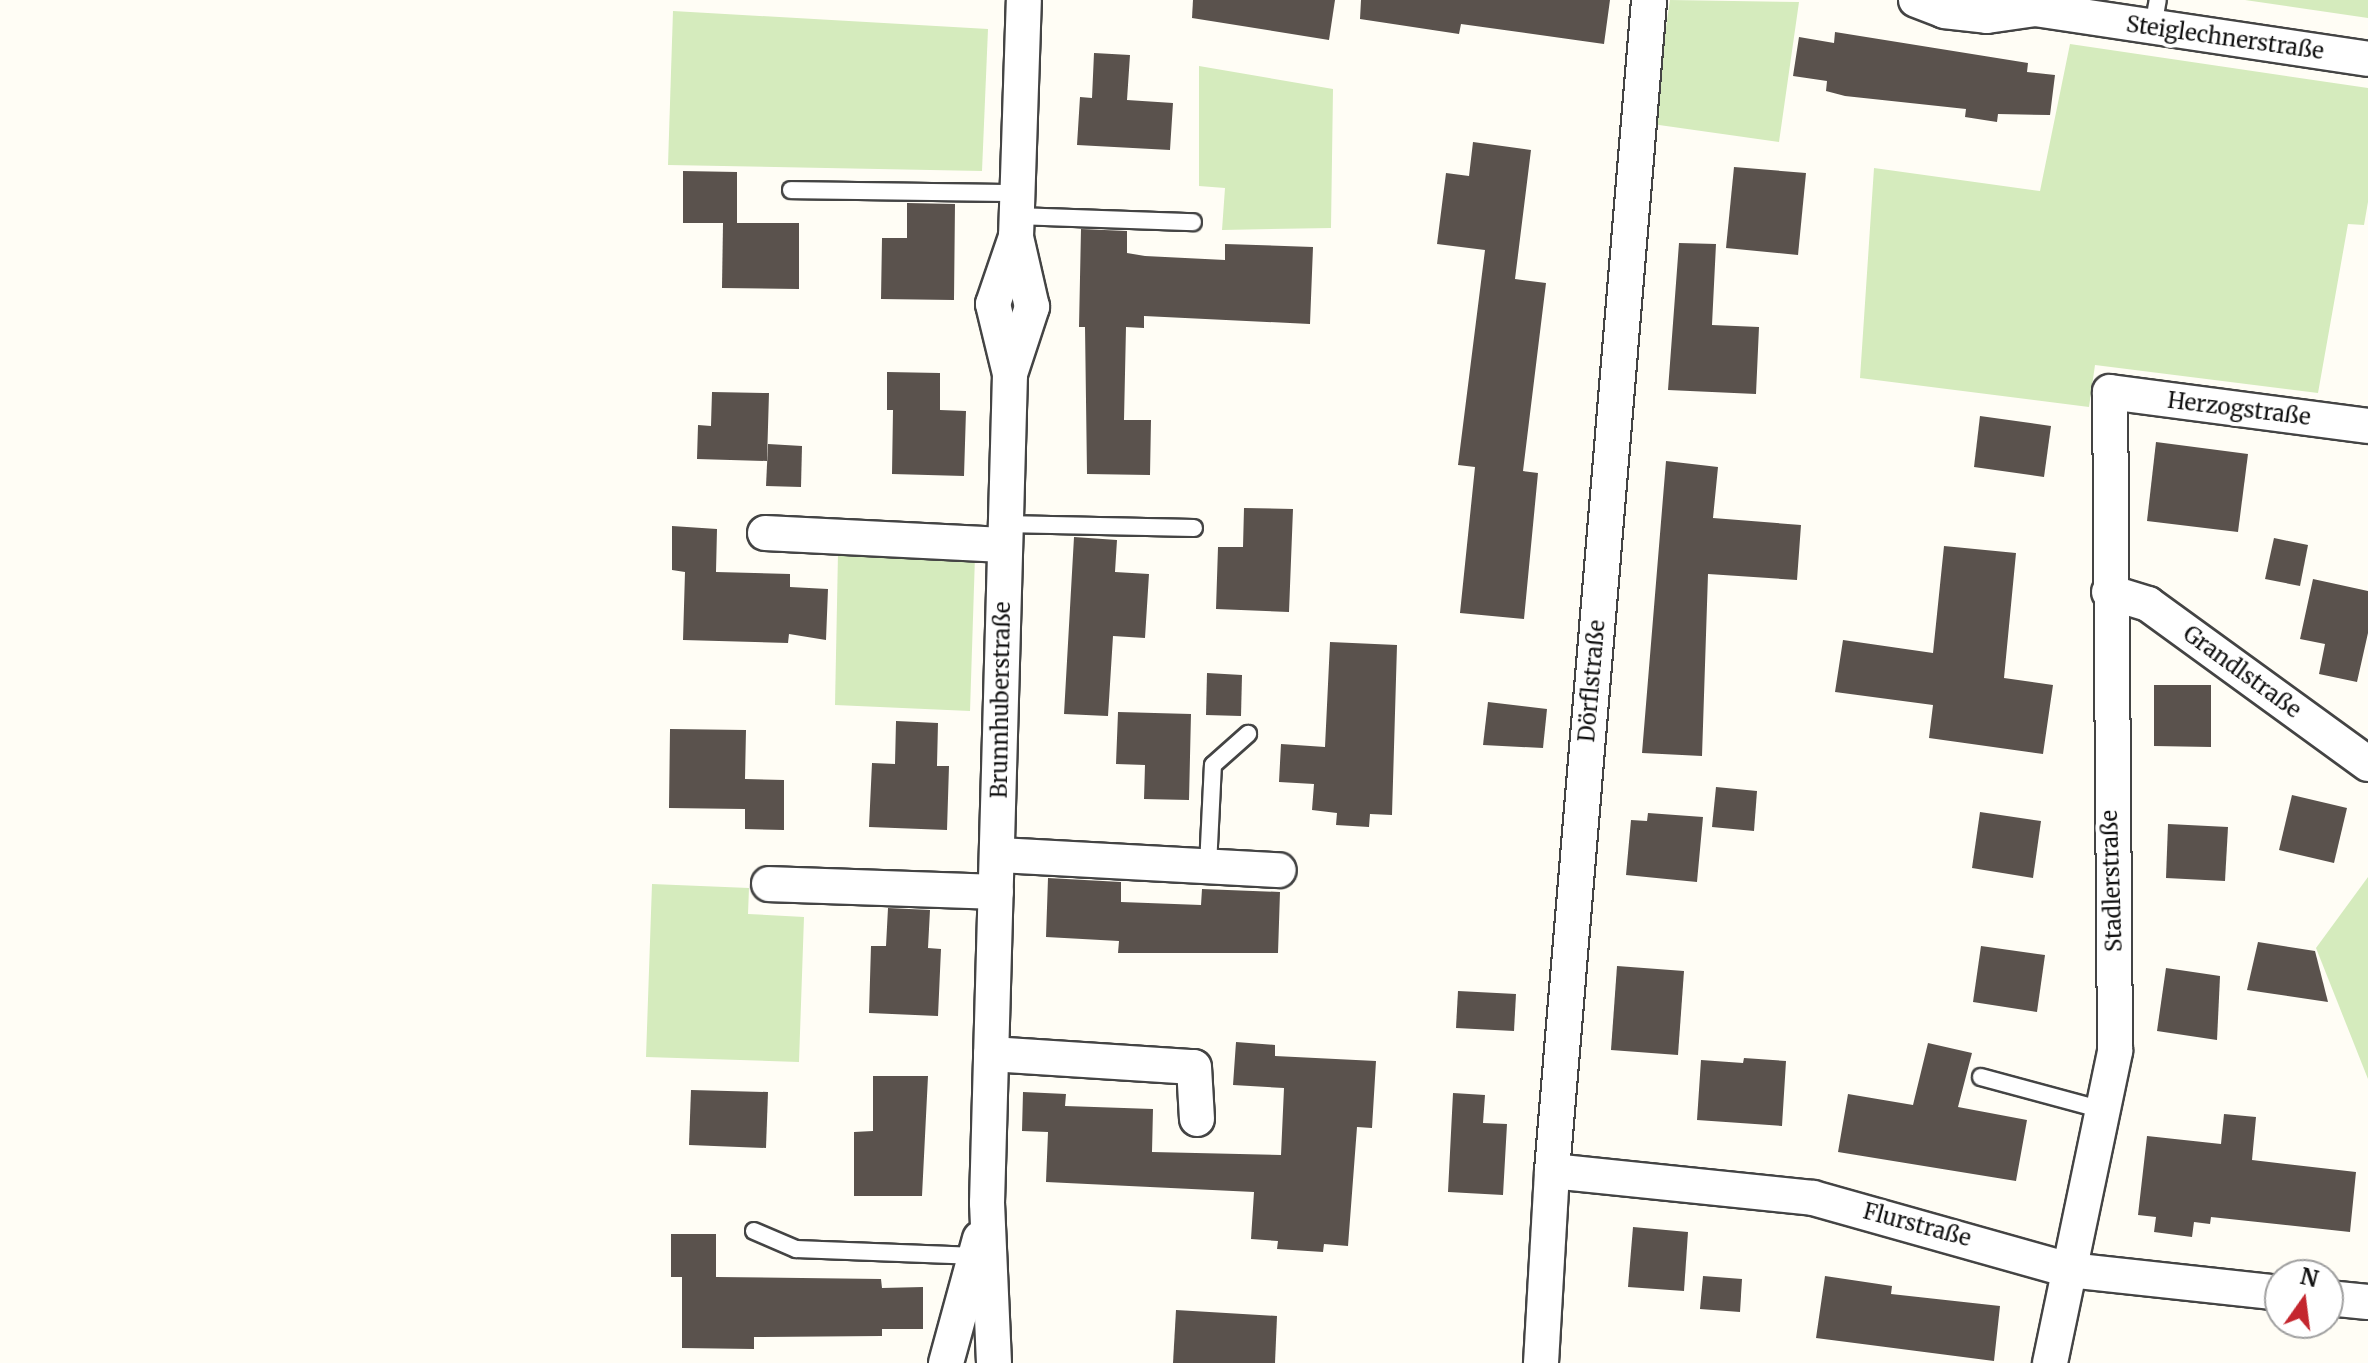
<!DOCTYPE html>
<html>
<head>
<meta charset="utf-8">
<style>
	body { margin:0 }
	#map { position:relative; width:2368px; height:1363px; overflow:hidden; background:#fffdf5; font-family:Merriweather,serif }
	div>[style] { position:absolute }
	.green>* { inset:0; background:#d5ebbd }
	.building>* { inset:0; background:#5a524d }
	.roads { filter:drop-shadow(2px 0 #444) drop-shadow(-2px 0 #444) drop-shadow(0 2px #444) drop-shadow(0 -2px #444) }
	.lane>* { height:16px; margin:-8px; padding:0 8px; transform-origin:8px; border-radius:8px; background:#fff }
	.street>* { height:34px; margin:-17px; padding:0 17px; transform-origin:17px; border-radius:17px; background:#fff }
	span { translate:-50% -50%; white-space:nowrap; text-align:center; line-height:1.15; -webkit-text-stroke:8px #fff; paint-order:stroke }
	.street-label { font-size:22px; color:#111 }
	.north { position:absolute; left:2264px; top:1259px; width:80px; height:80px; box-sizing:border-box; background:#fff; border:2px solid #a0a0a0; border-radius:50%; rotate:14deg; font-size:22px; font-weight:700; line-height:32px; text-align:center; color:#111 }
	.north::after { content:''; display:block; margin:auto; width:28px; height:36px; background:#c4262e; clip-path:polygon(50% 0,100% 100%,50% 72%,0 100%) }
</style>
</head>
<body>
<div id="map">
	<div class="green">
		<div style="clip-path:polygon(1670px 0,1799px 2px,1779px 142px,1652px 124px)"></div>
		<div style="clip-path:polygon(2245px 0,2368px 0,2368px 18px)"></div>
		<div style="clip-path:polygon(673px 11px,988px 29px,982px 171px,668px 165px)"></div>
		<div style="clip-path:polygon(2070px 44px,2368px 88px,2368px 202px,2364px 225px,2348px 224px,2318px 393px,2095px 365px,2089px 407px,1860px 378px,1874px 168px,2040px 191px)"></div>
		<div style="clip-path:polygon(1199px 66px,1333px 89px,1331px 228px,1222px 230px,1225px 188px,1199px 186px)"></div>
		<div style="clip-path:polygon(838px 553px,975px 556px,970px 711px,835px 705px)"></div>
		<div style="clip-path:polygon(2368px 877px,2368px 1079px,2316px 948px)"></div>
		<div style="clip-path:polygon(652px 884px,749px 888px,748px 914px,804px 917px,799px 1062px,646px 1057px)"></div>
	</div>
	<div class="building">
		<div style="clip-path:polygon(1193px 0,1335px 0,1329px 40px,1192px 18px)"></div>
		<div style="clip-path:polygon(1361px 0,1610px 0,1604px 44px,1461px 24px,1459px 34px,1360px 19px)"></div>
		<div style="clip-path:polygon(1835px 32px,2028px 63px,2027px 72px,2055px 75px,2050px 115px,1998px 114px,1997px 122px,1965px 117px,1966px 109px,1845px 96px,1826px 91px,1827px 81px,1793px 76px,1799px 37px,1834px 43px)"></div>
		<div style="clip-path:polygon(1094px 53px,1130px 55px,1127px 100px,1173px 103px,1170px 150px,1077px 145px,1080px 97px,1092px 98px)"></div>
		<div style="clip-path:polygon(1473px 142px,1531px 150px,1515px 279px,1546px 283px,1523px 471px,1538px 473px,1524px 619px,1460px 613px,1475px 467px,1458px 465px,1485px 250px,1437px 244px,1446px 173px,1469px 176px)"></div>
		<div style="clip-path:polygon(1734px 167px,1806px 173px,1798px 255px,1726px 248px)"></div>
		<div style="clip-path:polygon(683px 171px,737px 172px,737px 223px,683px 223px)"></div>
		<div style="clip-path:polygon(907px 203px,955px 204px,954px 300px,881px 299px,882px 238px,907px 238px)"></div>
		<div style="clip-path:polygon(723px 223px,799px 223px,799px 289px,722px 288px)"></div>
		<div style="clip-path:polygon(1081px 229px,1127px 231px,1127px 253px,1145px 256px,1225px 260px,1225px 244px,1313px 247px,1310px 324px,1144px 316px,1144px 328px,1126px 327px,1124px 420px,1151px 420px,1150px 475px,1087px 474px,1085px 327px,1079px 327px)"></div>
		<div style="clip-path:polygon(1679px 243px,1716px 244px,1712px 325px,1759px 327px,1756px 394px,1668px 390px)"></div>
		<div style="clip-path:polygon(887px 372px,940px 373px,940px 410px,966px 411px,964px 476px,892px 474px,893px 410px,887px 410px)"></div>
		<div style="clip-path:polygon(712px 392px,769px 393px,767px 461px,697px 459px,698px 425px,711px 426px)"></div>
		<div style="clip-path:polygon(1980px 416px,2051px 426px,2044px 477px,1974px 467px)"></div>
		<div style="clip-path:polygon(2156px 442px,2248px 454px,2238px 532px,2147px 521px)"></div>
		<div style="clip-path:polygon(768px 444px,802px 446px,801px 487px,766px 486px)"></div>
		<div style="clip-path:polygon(1666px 461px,1718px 467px,1713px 518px,1801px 525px,1797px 580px,1708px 574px,1702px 756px,1642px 753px)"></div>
		<div style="clip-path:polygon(1244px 508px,1293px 509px,1289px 612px,1216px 609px,1218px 547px,1243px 547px)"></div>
		<div style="clip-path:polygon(672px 526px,717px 529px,716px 572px,790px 574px,790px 587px,828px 589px,826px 640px,789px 634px,788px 643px,683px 640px,685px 572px,672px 570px)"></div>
		<div style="clip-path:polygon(1074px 537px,1117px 540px,1115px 572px,1149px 574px,1145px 638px,1113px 636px,1108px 716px,1064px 714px)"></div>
		<div style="clip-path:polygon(2274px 538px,2308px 545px,2300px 586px,2265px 579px)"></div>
		<div style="clip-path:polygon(1944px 546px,2016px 553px,2004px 678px,2053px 685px,2043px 754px,1929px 738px,1933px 705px,1835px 692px,1843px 640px,1933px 653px)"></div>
		<div style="clip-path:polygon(2313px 579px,2368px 591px,2368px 633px,2357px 682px,2319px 674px,2325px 644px,2300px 639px)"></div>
		<div style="clip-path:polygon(1330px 642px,1397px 645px,1392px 815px,1370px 814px,1369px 827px,1336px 825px,1337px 813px,1312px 810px,1314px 784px,1279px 782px,1281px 744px,1325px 747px)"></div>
		<div style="clip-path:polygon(1207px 673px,1242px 675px,1241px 716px,1206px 715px)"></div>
		<div style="clip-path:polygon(2154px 685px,2211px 685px,2211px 747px,2154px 746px)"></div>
		<div style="clip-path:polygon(1488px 702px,1547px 709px,1543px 748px,1483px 745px)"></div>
		<div style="clip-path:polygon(1118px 712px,1191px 714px,1189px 800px,1144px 799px,1145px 765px,1116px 764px)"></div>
		<div style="clip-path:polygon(896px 721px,938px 723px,937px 766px,949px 766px,947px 830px,869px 827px,872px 763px,895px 764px)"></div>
		<div style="clip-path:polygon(670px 729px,746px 730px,745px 779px,784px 780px,784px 830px,745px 829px,745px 809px,669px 808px)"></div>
		<div style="clip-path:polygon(1716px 787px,1757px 791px,1754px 831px,1712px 827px)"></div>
		<div style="clip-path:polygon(2292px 795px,2347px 808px,2334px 863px,2279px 850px)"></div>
		<div style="clip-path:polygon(1980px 812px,2041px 821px,2033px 878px,1972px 868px)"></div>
		<div style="clip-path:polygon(1648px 813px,1703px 817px,1697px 882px,1626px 875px,1631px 820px,1647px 821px)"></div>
		<div style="clip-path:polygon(2168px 824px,2228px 827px,2225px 881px,2166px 878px)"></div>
		<div style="clip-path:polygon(1048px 878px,1121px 882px,1121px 902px,1201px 905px,1202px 889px,1280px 892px,1278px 953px,1118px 953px,1119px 941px,1046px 937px)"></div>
		<div style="clip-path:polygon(888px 908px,930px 910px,928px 948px,941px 949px,938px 1016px,869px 1013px,871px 946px,886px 946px)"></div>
		<div style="clip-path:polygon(2258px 942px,2315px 951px,2328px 1002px,2247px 990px)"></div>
		<div style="clip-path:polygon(1981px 946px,2045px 955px,2037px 1012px,1973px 1002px)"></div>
		<div style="clip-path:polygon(1617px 966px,1684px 971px,1678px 1055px,1611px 1050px)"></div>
		<div style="clip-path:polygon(2166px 968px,2220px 976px,2217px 1040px,2157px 1031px)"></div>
		<div style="clip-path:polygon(1458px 991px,1516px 994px,1514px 1031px,1456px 1028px)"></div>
		<div style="clip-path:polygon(1236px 1042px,1275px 1045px,1275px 1056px,1376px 1061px,1372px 1128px,1357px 1127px,1348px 1246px,1324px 1244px,1323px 1252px,1277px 1249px,1278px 1241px,1251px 1239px,1254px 1192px,1046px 1182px,1048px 1132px,1022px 1131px,1023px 1092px,1066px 1094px,1065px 1106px,1153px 1109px,1152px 1152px,1281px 1155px,1284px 1088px,1233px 1085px)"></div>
		<div style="clip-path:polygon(1928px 1043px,1972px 1053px,1958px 1107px,2027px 1120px,2016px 1181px,1838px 1152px,1848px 1094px,1913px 1105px)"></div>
		<div style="clip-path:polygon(1744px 1058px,1786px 1061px,1782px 1126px,1697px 1120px,1701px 1060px,1743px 1063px)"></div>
		<div style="clip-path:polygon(873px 1076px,928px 1076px,922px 1196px,854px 1196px,854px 1132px,873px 1131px)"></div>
		<div style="clip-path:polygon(691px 1090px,768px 1092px,766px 1148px,689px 1145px)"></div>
		<div style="clip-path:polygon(1453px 1093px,1485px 1095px,1483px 1123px,1507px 1124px,1503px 1195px,1448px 1192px)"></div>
		<div style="clip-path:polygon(2224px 1114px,2256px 1117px,2252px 1160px,2356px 1172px,2350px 1232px,2211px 1217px,2210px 1224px,2194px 1222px,2192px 1237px,2154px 1232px,2156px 1217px,2138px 1215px,2147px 1136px,2221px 1144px)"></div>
		<div style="clip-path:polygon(1633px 1227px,1688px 1232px,1684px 1291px,1628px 1287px)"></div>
		<div style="clip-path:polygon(671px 1234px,716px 1234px,716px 1277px,881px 1279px,882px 1288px,923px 1287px,923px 1329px,882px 1329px,882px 1336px,754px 1337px,754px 1349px,682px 1348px,682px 1277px,671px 1277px)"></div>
		<div style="clip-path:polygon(1703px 1276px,1742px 1279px,1740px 1312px,1700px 1309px)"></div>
		<div style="clip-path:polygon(1825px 1276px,1892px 1286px,1891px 1294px,2000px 1306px,1994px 1361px,1816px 1338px)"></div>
		<div style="clip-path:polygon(1176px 1310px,1277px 1316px,1275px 1363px,1173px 1363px)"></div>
	</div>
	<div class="roads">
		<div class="lane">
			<div style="left:2153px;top:27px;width:27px;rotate:-80deg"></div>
			<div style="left:791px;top:190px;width:226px;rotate:0.8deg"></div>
			<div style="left:1017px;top:216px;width:176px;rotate:2deg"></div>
			<div style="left:1004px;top:524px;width:190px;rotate:1.2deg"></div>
			<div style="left:1208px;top:866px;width:101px;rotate:-87.2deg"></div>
			<div style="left:1213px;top:765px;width:47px;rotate:-41.5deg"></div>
			<div style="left:1981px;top:1077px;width:126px;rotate:15.1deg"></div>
			<div style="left:754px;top:1231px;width:46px;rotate:23.2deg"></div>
			<div style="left:796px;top:1249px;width:181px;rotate:2.2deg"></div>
		</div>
		<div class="street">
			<div style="left:1916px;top:0;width:30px;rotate:21deg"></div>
			<div style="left:1944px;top:11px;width:43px;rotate:6.6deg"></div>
			<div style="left:1987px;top:16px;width:49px;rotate:-8.3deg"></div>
			<div style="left:2035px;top:9px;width:337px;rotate:8.5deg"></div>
			<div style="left:1010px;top:374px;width:71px;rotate:-71.8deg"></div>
			<div style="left:1032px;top:307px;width:72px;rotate:-102.9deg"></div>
			<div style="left:765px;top:533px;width:239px;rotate:2.9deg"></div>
			<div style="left:2109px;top:592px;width:41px;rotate:17.1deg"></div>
			<div style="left:2148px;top:604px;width:272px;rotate:36deg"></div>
			<div style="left:998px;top:855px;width:281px;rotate:3.1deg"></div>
			<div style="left:769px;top:884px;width:227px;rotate:2deg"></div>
			<div style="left:991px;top:1054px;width:203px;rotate:3.7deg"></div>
			<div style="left:1194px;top:1067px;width:52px;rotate:86.7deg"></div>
			<div style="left:1552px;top:1171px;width:262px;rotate:5.9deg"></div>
			<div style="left:1813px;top:1198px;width:266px;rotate:15.7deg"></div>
			<div style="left:2069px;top:1270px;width:212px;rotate:6.2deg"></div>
			<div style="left:2328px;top:1298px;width:40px;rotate:5.7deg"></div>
			<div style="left:946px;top:1363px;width:129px;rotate:-74.7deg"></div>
			<div style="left:994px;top:1363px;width:160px;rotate:-92.5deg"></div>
			<div style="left:987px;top:1203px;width:829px;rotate:-88.41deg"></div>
			<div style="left:1010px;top:374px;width:72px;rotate:-103.7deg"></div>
			<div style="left:993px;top:304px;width:71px;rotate:-71.1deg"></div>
			<div style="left:1016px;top:237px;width:237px;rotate:-88.1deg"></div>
			<div style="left:1541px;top:1363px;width:192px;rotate:-86.7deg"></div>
			<div style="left:1552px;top:1171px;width:1175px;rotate:-85.26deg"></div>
			<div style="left:2050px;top:1363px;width:319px;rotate:-78.2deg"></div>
			<div style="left:2115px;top:1051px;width:659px;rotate:-90.43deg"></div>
			<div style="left:2110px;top:392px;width:260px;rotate:7.5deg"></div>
		</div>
	</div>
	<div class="street-label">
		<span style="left:2225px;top:38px;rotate:8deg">Steiglechnerstraße</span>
		<span style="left:2239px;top:409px;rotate:7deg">Herzogstraße</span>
		<span style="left:2242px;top:672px;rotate:36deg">Grandlstraße</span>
		<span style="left:1592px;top:681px;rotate:-85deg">Dörflstraße</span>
		<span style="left:1001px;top:700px;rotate:-89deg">Brunnhuberstraße</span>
		<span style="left:2112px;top:881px;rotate:-92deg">Stadlerstraße</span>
		<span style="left:1917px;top:1225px;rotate:15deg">Flurstraße</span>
	</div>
	<div class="north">N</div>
</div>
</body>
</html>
